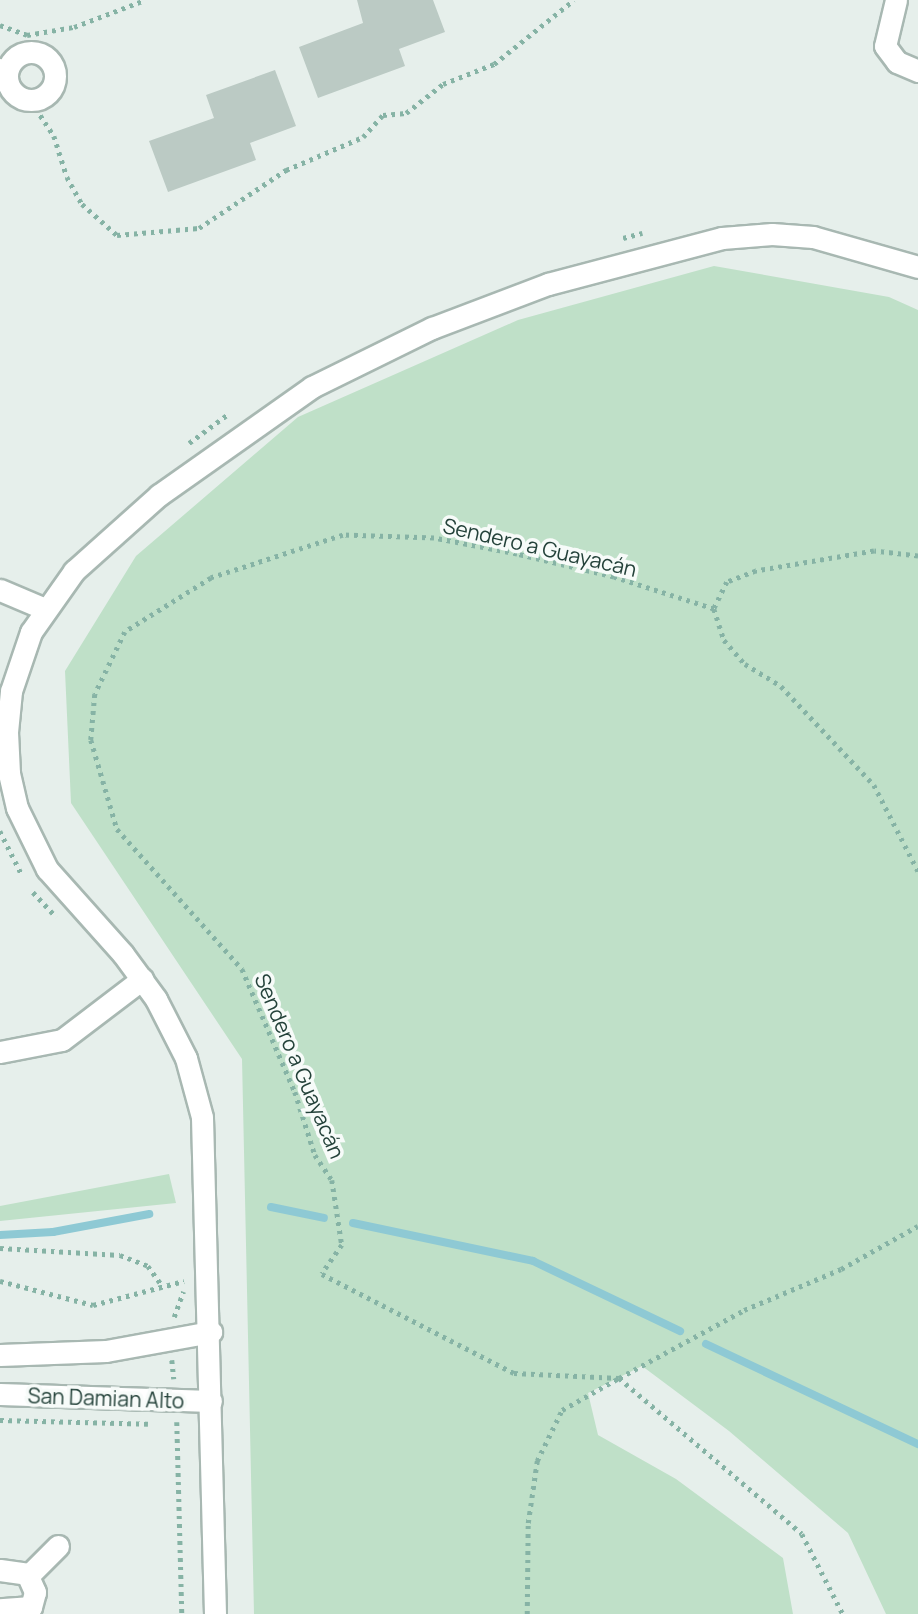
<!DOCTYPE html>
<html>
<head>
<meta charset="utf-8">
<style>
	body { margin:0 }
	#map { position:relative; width:918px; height:1614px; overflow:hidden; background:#e6efeb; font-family:Manrope,sans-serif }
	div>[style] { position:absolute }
	.green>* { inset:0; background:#bfe0c8 }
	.stream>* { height:8px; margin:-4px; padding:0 4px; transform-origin:4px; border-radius:4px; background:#8ec9d4 }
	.building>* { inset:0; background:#bbcac4 }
	.path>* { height:4.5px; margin-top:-2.25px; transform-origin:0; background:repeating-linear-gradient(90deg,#86b3a5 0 3.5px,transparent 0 8.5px) }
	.roads { filter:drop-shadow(2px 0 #a8b8b2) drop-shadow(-2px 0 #a8b8b2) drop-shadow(0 2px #a8b8b2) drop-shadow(0 -2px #a8b8b2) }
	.service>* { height:14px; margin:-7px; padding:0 7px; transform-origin:7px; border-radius:7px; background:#fff }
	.minor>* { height:21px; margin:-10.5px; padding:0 10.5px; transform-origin:10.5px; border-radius:10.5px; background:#fff }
	.minor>.ring { margin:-10.5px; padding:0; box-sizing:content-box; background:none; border:21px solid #fff; border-radius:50% }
	span { translate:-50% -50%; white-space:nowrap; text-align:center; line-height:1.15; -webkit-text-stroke:7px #f7fbf9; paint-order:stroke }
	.street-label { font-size:21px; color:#24423a }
</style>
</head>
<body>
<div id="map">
	<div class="green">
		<div style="clip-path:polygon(714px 266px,889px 297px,918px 310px,918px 1614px,886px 1614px,848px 1533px,729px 1431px,642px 1366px,588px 1393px,598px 1435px,676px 1479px,783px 1558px,793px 1614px,254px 1614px,242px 1059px,71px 803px,65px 671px,136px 556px,298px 417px,518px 320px)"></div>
		<div style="clip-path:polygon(169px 1174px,176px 1203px,0 1221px,0 1206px)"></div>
	</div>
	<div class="stream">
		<div style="left:271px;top:1207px;width:54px;rotate:11.7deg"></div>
		<div style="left:353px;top:1223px;width:184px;rotate:11.9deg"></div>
		<div style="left:533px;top:1261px;width:163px;rotate:25.5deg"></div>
		<div style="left:0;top:1235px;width:53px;rotate:-3.2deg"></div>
		<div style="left:53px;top:1232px;width:98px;rotate:-10.6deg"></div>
		<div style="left:706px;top:1344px;width:234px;rotate:25.3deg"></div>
	</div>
	<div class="building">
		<div style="clip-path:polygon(357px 0,433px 0,445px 32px,399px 49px,405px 66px,318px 98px,299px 47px,363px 23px)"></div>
		<div style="clip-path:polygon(275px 70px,296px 126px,250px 143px,256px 160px,168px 192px,149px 141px,214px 118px,206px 95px)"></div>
	</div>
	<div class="path">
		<div style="left:0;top:25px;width:29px;rotate:20deg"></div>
		<div style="left:27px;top:35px;width:48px;rotate:-9.7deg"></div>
		<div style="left:74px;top:27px;width:76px;rotate:-20.8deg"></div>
		<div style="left:31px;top:101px;width:42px;rotate:56.7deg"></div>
		<div style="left:54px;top:136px;width:43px;rotate:72.4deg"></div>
		<div style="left:67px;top:177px;width:31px;rotate:61deg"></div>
		<div style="left:82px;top:204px;width:47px;rotate:41.5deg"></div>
		<div style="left:117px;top:235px;width:82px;rotate:-4.9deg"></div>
		<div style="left:199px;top:228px;width:105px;rotate:-33.7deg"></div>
		<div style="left:286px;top:170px;width:84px;rotate:-23.2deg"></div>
		<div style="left:363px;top:137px;width:30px;rotate:-48deg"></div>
		<div style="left:383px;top:115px;width:23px;rotate:-5deg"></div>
		<div style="left:406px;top:113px;width:47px;rotate:-38.1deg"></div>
		<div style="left:443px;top:84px;width:55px;rotate:-21.4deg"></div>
		<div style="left:494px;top:64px;width:102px;rotate:-38.7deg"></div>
		<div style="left:623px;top:238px;width:20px;rotate:-15deg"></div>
		<div style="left:189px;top:443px;width:47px;rotate:-36.4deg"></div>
		<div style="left:918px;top:556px;width:44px;rotate:-173.5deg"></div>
		<div style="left:874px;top:551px;width:120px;rotate:170.4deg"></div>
		<div style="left:756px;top:571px;width:31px;rotate:159deg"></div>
		<div style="left:727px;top:582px;width:30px;rotate:116deg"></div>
		<div style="left:714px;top:609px;width:33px;rotate:72deg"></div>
		<div style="left:724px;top:640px;width:32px;rotate:49deg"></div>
		<div style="left:745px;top:664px;width:42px;rotate:31.4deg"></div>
		<div style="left:781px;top:686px;width:136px;rotate:46.8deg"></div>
		<div style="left:874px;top:785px;width:97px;rotate:62.9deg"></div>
		<div style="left:714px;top:609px;width:105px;rotate:-162.3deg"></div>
		<div style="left:614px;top:577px;width:100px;rotate:-166.7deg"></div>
		<div style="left:517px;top:554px;width:85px;rotate:-169.1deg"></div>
		<div style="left:434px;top:538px;width:91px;rotate:-178.1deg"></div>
		<div style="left:343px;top:535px;width:139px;rotate:162deg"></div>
		<div style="left:211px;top:578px;width:102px;rotate:147.9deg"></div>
		<div style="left:125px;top:632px;width:69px;rotate:115.8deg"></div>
		<div style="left:95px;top:694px;width:46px;rotate:95deg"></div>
		<div style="left:91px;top:740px;width:93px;rotate:73.7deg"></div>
		<div style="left:117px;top:829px;width:188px;rotate:48.2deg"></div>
		<div style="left:242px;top:969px;width:134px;rotate:66.7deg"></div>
		<div style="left:295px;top:1092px;width:66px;rotate:72.4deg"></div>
		<div style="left:315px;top:1155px;width:30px;rotate:56deg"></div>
		<div style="left:332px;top:1180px;width:66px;rotate:81.3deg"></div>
		<div style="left:342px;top:1245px;width:35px;rotate:125deg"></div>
		<div style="left:322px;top:1274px;width:216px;rotate:27.3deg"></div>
		<div style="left:514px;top:1373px;width:105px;rotate:2.7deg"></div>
		<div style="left:619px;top:1378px;width:142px;rotate:-28.5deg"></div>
		<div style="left:744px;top:1310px;width:105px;rotate:-22.9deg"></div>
		<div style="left:841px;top:1269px;width:88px;rotate:-29.2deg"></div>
		<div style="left:0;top:831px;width:47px;rotate:63.4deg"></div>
		<div style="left:33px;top:892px;width:34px;rotate:47deg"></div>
		<div style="left:0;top:1248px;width:120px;rotate:3.3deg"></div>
		<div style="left:120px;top:1255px;width:30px;rotate:21deg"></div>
		<div style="left:148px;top:1266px;width:22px;rotate:54deg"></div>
		<div style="left:0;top:1281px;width:96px;rotate:14.5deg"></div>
		<div style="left:93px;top:1305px;width:94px;rotate:-14.8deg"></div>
		<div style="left:174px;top:1317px;width:27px;rotate:-70deg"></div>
		<div style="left:172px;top:1360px;width:19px;rotate:84deg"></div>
		<div style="left:0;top:1420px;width:148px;rotate:1.5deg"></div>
		<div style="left:177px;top:1422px;width:192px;rotate:88.5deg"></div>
		<div style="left:527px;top:1614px;width:91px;rotate:-89.4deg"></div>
		<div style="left:528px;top:1523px;width:63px;rotate:-81.7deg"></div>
		<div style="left:537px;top:1461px;width:57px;rotate:-63.9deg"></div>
		<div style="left:562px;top:1410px;width:65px;rotate:-29.3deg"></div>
		<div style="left:619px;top:1378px;width:240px;rotate:40.4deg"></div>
		<div style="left:802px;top:1534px;width:90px;rotate:62.9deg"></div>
	</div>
	<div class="roads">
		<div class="service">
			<div style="left:0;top:66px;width:9px;rotate:41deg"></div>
		</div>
		<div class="minor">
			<div style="left:896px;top:0;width:47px;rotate:103.4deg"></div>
			<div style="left:885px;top:46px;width:20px;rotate:53deg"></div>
			<div style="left:897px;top:62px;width:23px;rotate:23deg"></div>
			<div class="ring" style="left:7px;top:52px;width:27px;height:27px"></div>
			<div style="left:0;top:590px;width:49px;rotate:22.9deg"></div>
			<div style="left:0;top:1052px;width:63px;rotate:-11deg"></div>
			<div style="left:62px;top:1040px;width:101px;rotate:-37.3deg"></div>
			<div style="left:0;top:1355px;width:106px;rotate:-2.2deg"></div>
			<div style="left:106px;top:1351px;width:107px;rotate:-10.3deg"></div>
			<div style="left:0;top:1394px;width:211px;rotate:1.9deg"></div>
			<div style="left:0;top:1570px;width:27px;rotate:8deg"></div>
			<div style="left:27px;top:1574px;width:20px;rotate:66deg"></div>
			<div style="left:35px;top:1592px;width:16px;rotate:105deg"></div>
			<div style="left:31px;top:1607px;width:31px;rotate:176deg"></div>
			<div style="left:29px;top:1575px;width:41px;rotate:-45deg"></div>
			<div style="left:215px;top:1614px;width:497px;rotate:-91.5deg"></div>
			<div style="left:202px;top:1117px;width:61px;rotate:-105.2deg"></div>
			<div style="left:186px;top:1058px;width:66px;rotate:-117deg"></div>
			<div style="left:156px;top:999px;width:56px;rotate:-126.3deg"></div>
			<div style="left:123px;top:954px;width:114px;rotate:-131.8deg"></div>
			<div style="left:47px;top:869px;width:68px;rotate:-116.2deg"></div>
			<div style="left:17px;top:808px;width:36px;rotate:-103deg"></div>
			<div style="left:9px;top:773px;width:41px;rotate:-92.8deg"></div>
			<div style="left:7px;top:732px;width:41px;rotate:-84.4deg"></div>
			<div style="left:11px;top:691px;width:62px;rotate:-71.3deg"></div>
			<div style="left:31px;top:632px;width:75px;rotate:-54.8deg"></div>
			<div style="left:74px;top:571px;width:114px;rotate:-41.8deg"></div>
			<div style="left:159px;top:495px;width:187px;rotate:-35.2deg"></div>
			<div style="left:312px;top:387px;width:134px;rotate:-26.2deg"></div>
			<div style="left:432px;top:328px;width:124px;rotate:-20.8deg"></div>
			<div style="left:548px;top:284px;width:180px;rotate:-14.8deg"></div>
			<div style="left:722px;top:238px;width:50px;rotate:-4.6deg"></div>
			<div style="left:772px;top:234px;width:41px;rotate:4.2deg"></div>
			<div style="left:813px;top:237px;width:109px;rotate:15.9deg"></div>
		</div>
	</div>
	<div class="street-label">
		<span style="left:540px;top:547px;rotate:13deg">Sendero a Guayacán</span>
		<span style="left:300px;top:1066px;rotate:67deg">Sendero a Guayacán</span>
		<span style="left:106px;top:1398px;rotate:2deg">San Damian Alto</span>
	</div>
</div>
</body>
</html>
